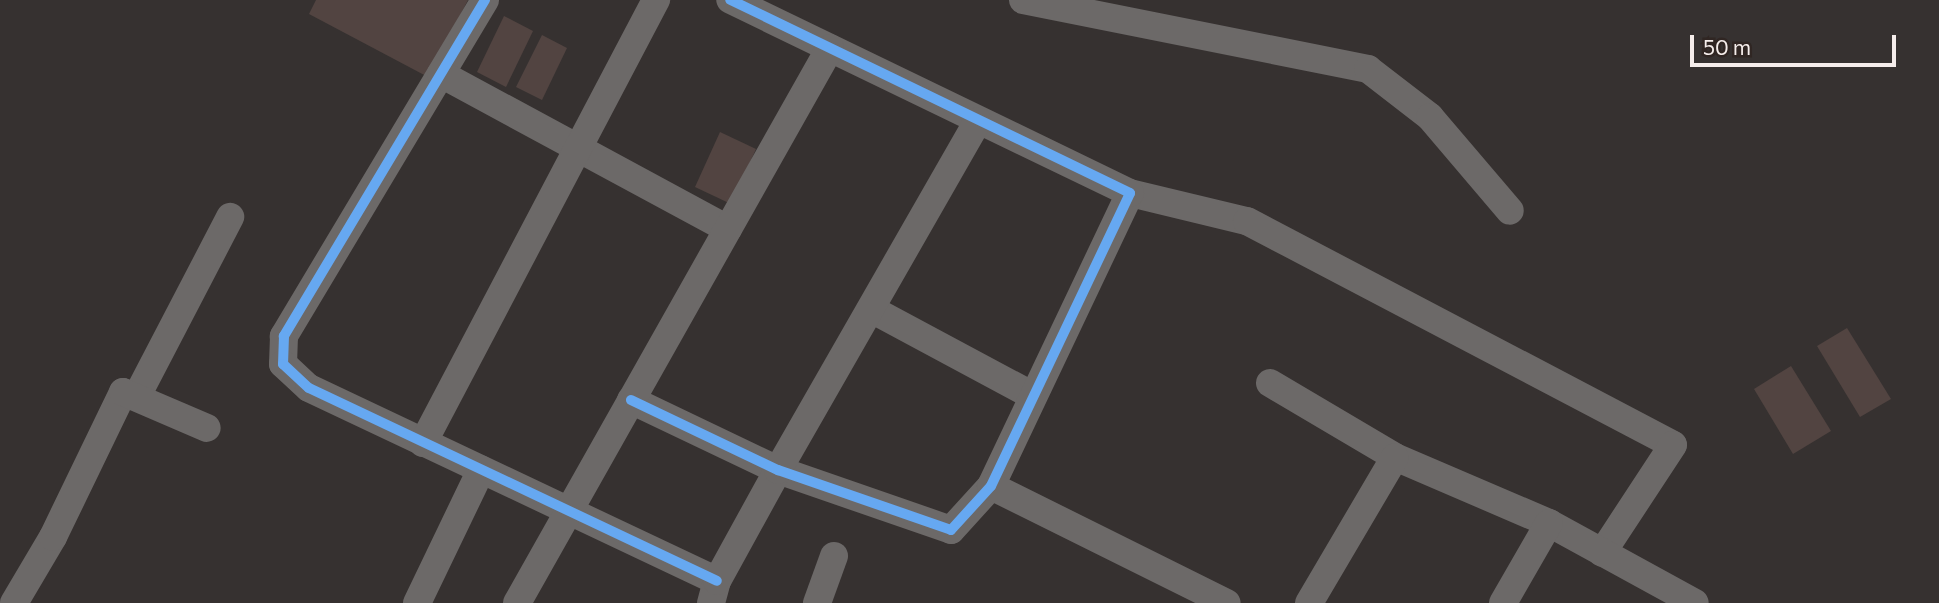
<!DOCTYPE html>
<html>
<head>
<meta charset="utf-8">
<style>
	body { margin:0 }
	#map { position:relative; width:1939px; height:603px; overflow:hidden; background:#363130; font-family:Commissioner,sans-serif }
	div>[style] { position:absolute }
	.building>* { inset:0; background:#524441 }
	.minor>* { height:28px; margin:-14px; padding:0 14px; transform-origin:14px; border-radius:14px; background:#6c6968 }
	.cycleway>* { height:10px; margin:-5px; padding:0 5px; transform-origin:5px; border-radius:5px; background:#66a8f1 }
	span { translate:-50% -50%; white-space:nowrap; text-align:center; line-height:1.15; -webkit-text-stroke:6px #302623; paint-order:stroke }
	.scale { position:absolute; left:1690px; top:35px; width:206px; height:32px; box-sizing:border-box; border:4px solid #f5edeb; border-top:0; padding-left:9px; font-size:21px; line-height:24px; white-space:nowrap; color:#f5edeb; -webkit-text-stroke:5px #302623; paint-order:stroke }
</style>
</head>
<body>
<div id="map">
	<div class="building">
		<div style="clip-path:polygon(316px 0,468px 0,428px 77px,309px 14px)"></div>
		<div style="clip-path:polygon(504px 16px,533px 31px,506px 87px,477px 72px)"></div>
		<div style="clip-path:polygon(542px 35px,567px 48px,542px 100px,516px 87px)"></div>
		<div style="clip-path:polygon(720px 132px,756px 149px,731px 204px,695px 187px)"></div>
		<div style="clip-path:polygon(1847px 328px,1891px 399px,1860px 417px,1817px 346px)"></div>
		<div style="clip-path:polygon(1791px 366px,1831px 431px,1793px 454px,1754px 389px)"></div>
	</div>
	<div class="minor">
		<div style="left:485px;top:0;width:392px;rotate:120.9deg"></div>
		<div style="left:284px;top:336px;width:28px;rotate:92deg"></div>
		<div style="left:283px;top:364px;width:35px;rotate:43deg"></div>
		<div style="left:309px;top:388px;width:451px;rotate:25.3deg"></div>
		<div style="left:1023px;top:0;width:352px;rotate:11.3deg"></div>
		<div style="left:1368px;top:69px;width:78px;rotate:37.7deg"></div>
		<div style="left:1430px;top:117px;width:123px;rotate:49.6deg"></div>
		<div style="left:441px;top:74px;width:326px;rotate:28.4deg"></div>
		<div style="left:1130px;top:193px;width:120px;rotate:13.5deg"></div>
		<div style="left:1247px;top:221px;width:481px;rotate:27.7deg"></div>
		<div style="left:1673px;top:445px;width:129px;rotate:123.3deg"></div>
		<div style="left:871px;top:309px;width:184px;rotate:28.2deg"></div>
		<div style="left:1270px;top:383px;width:145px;rotate:30.6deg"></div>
		<div style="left:1395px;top:457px;width:168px;rotate:23.2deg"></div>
		<div style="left:1549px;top:523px;width:166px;rotate:28.7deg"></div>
		<div style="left:137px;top:396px;width:202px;rotate:-62.5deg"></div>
		<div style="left:631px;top:400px;width:163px;rotate:25.5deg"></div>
		<div style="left:778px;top:470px;width:183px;rotate:19.1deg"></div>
		<div style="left:951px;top:530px;width:59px;rotate:-47.7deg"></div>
		<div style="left:991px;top:486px;width:324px;rotate:-64.6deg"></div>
		<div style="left:1130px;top:193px;width:444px;rotate:-154.2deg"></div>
		<div style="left:423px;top:443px;width:501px;rotate:-62.26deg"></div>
		<div style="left:991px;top:486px;width:263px;rotate:26.4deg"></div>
		<div style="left:14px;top:603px;width:77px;rotate:-59.4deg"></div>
		<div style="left:53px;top:537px;width:161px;rotate:-64.2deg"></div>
		<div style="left:123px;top:392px;width:91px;rotate:23.2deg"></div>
		<div style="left:417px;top:603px;width:148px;rotate:-64.3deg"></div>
		<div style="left:517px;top:603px;width:637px;rotate:-60.58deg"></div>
		<div style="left:711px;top:603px;width:23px;rotate:-75deg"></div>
		<div style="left:717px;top:581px;width:127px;rotate:-61.2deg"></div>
		<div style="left:778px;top:470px;width:402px;rotate:-60.2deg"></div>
		<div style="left:817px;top:603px;width:50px;rotate:-70.1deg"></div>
		<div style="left:1309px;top:603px;width:169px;rotate:-59.5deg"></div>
		<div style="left:1503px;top:603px;width:92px;rotate:-60.1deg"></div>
	</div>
	<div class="cycleway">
		<div style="left:485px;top:0;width:392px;rotate:120.9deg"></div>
		<div style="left:284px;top:336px;width:28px;rotate:92deg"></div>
		<div style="left:283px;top:364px;width:35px;rotate:43deg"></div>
		<div style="left:309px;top:388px;width:451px;rotate:25.3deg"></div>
		<div style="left:631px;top:400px;width:163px;rotate:25.5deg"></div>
		<div style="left:778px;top:470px;width:183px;rotate:19.1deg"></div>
		<div style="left:951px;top:530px;width:59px;rotate:-47.7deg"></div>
		<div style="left:991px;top:486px;width:324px;rotate:-64.6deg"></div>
		<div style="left:1130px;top:193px;width:444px;rotate:-154.2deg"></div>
	</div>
	<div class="scale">50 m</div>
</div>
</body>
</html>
